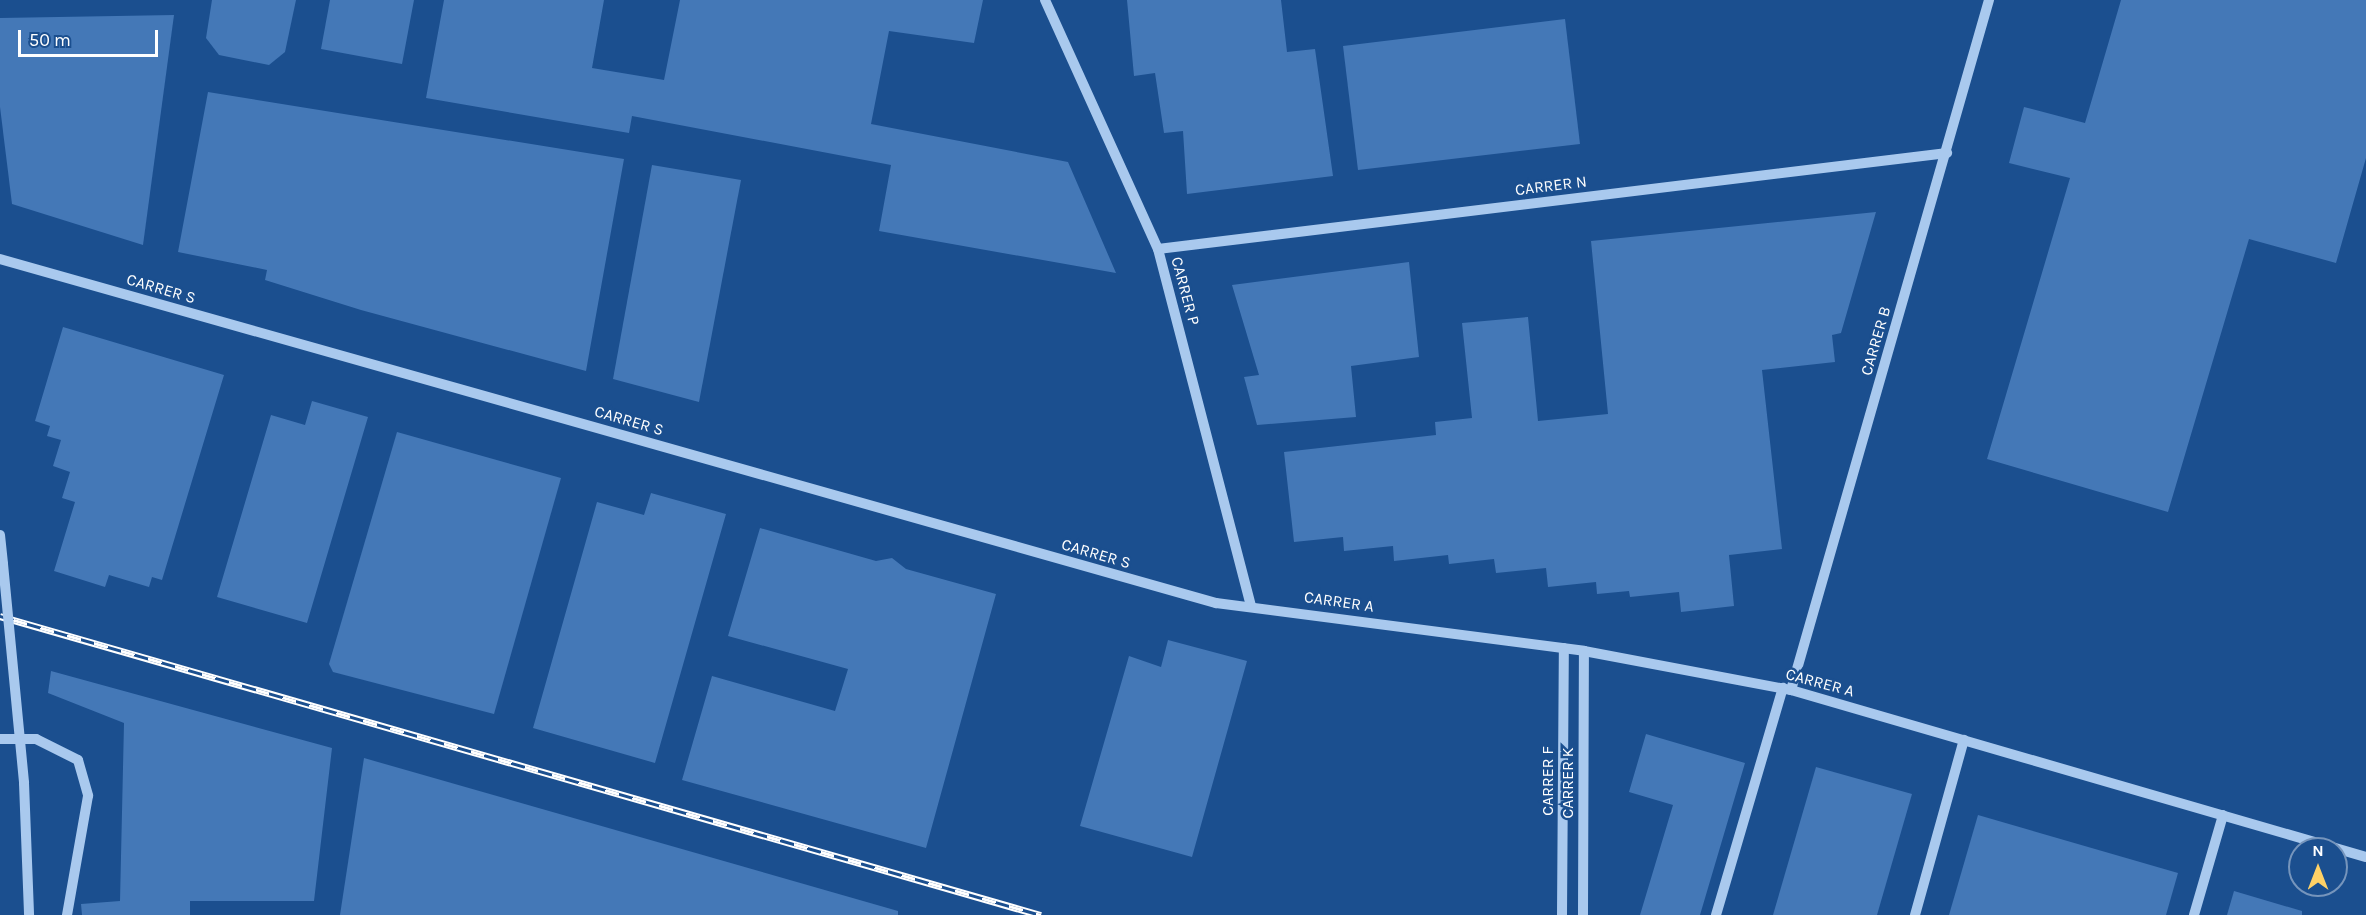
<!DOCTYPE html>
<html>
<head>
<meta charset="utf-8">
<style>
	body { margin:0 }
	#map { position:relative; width:2366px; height:915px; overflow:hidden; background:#1b4f8f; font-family:Karla,sans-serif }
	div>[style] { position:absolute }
	.building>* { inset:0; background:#4478b7 }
	.minor>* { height:10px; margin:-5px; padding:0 5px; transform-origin:5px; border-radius:5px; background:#a9c9ee }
	.rail>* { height:7px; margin-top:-3.5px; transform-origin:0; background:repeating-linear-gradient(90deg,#1b4f8f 0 14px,#fff 0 28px); box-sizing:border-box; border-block:2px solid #fff }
	.minor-bridge>* { height:10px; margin:-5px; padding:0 5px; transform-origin:5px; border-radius:5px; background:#a9c9ee }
	span { translate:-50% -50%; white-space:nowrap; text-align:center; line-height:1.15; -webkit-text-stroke:5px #1b4f8f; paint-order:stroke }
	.street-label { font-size:16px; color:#fff }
	.north { position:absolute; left:2288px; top:837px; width:60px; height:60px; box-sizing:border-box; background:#1b4f8f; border:2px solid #7695bc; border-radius:50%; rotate:0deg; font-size:16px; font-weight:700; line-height:24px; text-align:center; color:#fff }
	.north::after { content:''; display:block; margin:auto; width:21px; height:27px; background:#ffd166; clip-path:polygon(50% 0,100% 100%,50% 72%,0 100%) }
	.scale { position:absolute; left:18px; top:30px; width:140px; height:27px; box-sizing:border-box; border:3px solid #fff; border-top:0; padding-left:8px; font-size:18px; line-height:21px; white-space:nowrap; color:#fff; -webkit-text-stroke:4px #1b4f8f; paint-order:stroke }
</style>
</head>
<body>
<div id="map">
	<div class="building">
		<div style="clip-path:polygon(212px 0,296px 0,285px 52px,269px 65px,219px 55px,206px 38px)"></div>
		<div style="clip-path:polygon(330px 0,414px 0,402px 64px,321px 49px)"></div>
		<div style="clip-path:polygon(444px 0,604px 0,592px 68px,664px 80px,680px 0,983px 0,974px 43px,889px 31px,871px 124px,1068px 162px,1116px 273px,879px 231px,891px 165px,632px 116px,629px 133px,426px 98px)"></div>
		<div style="clip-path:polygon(1127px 0,1281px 0,1287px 52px,1315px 49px,1333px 176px,1187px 194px,1183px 131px,1164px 133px,1155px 73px,1134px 76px)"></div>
		<div style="clip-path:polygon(2121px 0,2366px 0,2366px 158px,2336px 263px,2249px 239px,2168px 512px,1987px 459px,2070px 178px,2009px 163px,2024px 107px,2085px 123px)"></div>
		<div style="clip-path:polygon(174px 15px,143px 245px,12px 204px,0 107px,0 18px)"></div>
		<div style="clip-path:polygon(1565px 19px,1580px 144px,1358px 170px,1343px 46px)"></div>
		<div style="clip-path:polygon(208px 92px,624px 159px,586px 371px,361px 310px,265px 280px,267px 270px,178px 252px)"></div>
		<div style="clip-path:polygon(652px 165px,741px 180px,699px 402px,613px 379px)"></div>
		<div style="clip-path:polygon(1876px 212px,1841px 333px,1832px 335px,1835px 362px,1762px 370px,1782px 549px,1729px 555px,1734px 606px,1681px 612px,1679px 592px,1630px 597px,1629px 591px,1597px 594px,1596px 582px,1548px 587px,1546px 568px,1496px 573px,1494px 559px,1449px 564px,1448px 555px,1394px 561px,1393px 546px,1344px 551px,1343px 537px,1294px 542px,1284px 452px,1436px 435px,1435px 422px,1472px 418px,1462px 323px,1528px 317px,1538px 421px,1608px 414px,1591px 241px)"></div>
		<div style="clip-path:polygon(1409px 262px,1419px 357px,1351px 366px,1356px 417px,1257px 425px,1244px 377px,1259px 375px,1232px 285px)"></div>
		<div style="clip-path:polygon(63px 327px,224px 375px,162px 580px,152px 577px,149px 587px,109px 575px,105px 587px,54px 571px,75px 502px,62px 498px,70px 472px,53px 466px,61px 440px,47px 436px,50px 426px,35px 421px)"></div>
		<div style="clip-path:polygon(312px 401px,368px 417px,307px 623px,217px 597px,271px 415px,305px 425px)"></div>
		<div style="clip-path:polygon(397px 432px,561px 478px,494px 714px,333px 672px,329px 664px)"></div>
		<div style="clip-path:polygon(651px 493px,726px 514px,655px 763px,533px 728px,597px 502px,644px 515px)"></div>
		<div style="clip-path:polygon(760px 528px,876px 561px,892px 558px,906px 569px,996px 594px,926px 848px,682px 780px,712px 676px,835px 711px,848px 669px,728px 636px)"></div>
		<div style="clip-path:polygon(1168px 640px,1247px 661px,1192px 857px,1080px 826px,1129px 656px,1161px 667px)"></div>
		<div style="clip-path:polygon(51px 671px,332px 748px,314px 901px,190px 901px,190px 915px,82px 915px,81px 904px,120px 901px,124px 723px,48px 693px)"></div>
		<div style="clip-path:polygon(1646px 734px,1745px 763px,1700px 915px,1640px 915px,1673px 805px,1629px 792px)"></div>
		<div style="clip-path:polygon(364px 758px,898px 911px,898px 915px,340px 915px)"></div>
		<div style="clip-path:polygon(1816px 767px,1912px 794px,1877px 915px,1773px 915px)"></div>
		<div style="clip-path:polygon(1978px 815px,2178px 873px,2166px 915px,1949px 915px)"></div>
		<div style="clip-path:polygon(2234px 891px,2302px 911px,2302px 915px,2227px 915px)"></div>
	</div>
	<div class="minor">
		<div style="left:1045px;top:0;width:273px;rotate:65.6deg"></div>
		<div style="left:1158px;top:249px;width:368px;rotate:75.4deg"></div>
		<div style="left:1158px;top:249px;width:795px;rotate:-6.94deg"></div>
		<div style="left:0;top:259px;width:1264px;rotate:15.8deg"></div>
		<div style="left:1216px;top:603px;width:371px;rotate:7.4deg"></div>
		<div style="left:1584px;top:651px;width:211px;rotate:10.7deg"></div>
		<div style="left:1791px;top:690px;width:599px;rotate:16.2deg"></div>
		<div style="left:0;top:535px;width:29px;rotate:84deg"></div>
		<div style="left:1791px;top:690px;width:718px;rotate:-73.99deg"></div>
		<div style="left:0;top:739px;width:36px"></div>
		<div style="left:36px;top:739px;width:47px;rotate:26.6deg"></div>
		<div style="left:78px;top:760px;width:37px;rotate:74deg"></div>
		<div style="left:88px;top:796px;width:121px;rotate:100deg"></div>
		<div style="left:24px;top:783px;width:132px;rotate:87.8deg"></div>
		<div style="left:1562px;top:915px;width:267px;rotate:-89.6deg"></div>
		<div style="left:1583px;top:915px;width:264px;rotate:-89.8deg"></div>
		<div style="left:1716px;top:915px;width:237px;rotate:-73.6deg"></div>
		<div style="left:1915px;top:915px;width:182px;rotate:-74.4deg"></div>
		<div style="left:2194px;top:915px;width:104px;rotate:-73.8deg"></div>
	</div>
	<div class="rail">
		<div style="left:0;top:616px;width:1083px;rotate:16.03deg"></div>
	</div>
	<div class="minor-bridge">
		<div style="left:3px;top:564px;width:220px;rotate:84.5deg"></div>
	</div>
	<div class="street-label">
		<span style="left:1551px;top:186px;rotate:-7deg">CARRER N</span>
		<span style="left:161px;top:289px;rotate:16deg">CARRER S</span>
		<span style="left:1185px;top:291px;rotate:75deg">CARRER P</span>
		<span style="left:1876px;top:341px;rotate:-74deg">CARRER B</span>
		<span style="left:629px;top:421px;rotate:16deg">CARRER S</span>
		<span style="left:1096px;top:554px;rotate:16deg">CARRER S</span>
		<span style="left:1339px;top:602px;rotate:8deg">CARRER A</span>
		<span style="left:1820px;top:683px;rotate:15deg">CARRER A</span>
		<span style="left:1548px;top:781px;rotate:-90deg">CARRER F</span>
		<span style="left:1568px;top:783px;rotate:-90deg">CARRER K</span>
	</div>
	<div class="north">N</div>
	<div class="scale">50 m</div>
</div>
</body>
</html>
